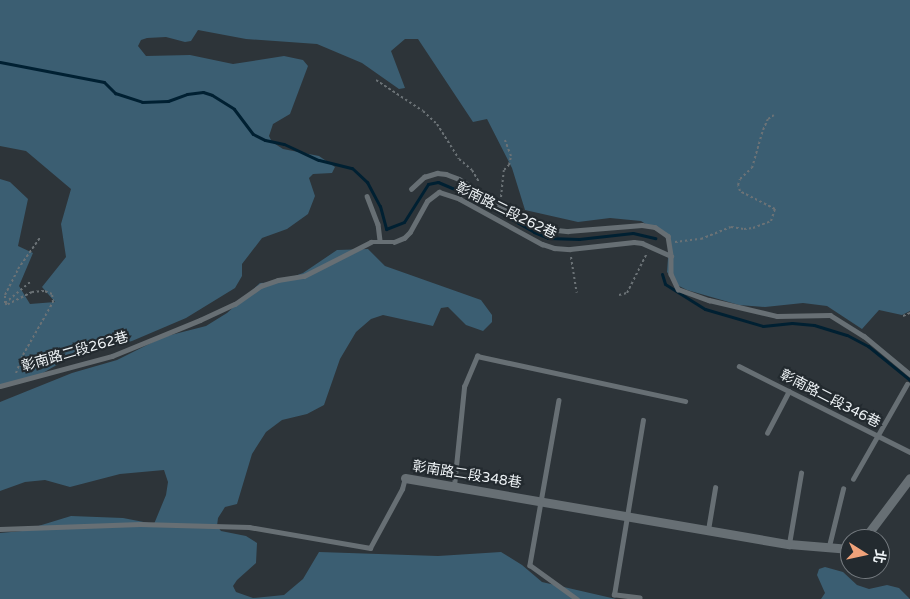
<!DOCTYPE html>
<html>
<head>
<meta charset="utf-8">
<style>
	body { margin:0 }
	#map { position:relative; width:910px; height:599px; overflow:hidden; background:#2d3439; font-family:"Varela Round","Noto Sans TC",sans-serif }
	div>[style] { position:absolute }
	.green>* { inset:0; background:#3b5e72 }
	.stream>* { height:3px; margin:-1.5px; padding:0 1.5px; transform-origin:1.5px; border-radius:1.5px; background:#002032 }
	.path>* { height:2px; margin-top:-1px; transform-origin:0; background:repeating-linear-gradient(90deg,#6b7276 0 2.5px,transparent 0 5px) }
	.service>* { height:4.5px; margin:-2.25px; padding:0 2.25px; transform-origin:2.25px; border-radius:2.25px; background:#676f74 }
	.minor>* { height:9px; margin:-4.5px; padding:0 4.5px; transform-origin:4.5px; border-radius:4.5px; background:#676f74 }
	span { translate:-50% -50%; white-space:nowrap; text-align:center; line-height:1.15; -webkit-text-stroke:4.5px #232a2f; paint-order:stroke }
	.street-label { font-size:14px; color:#eef3f6 }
	.north { position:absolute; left:840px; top:529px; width:50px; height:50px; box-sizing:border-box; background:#232a2f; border:1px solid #747a7f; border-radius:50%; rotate:100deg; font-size:14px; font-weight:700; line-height:20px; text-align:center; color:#eef3f6 }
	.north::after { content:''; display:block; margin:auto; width:18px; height:22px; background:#f0a27a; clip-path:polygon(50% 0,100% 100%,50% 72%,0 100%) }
</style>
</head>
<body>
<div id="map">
	<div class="green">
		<div style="clip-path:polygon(0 0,910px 0,910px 311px,902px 315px,879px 310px,862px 329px,827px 306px,803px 303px,765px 307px,739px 305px,687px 290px,675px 284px,667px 272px,669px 244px,665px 236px,641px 221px,610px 218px,578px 222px,525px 210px,512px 168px,487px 119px,473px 122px,418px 39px,405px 39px,391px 51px,405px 88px,399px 89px,362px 63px,317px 44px,246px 39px,198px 30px,191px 41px,185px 42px,166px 37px,147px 38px,141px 40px,138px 46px,146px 56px,190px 55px,233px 64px,284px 56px,303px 60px,308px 66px,290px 114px,273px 124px,269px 136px,272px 142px,283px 149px,319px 156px,335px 167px,332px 173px,313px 174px,309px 178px,315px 196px,308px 214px,287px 229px,262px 238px,242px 264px,242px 276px,235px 288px,186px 318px,132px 341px,69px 358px,41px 374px,0 388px,0 179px,10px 182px,28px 199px,18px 246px,33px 253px,19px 286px,30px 304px,55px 302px,42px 287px,66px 257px,61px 224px,71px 189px,26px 151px,0 146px)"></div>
		<div style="clip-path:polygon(368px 249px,385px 266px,481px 300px,492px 315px,492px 322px,483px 331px,466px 325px,448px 307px,441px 308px,433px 326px,383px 315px,371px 319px,356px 332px,340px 359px,324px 405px,307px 414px,282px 420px,266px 432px,252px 454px,237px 504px,225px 507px,218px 518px,217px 526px,221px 531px,246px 536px,257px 543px,256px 563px,237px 580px,233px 586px,236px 592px,253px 598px,284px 595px,303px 579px,319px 552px,438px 556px,501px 552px,522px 565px,542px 582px,616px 599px,0 599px,0 533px,22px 531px,71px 516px,123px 518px,154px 524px,166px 495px,168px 482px,164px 470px,120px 474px,70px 487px,45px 480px,25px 482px,0 491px,0 402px,72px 373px,117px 360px,163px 337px,206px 326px,227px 313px,260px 283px,279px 282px,303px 273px,337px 250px)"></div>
		<div style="clip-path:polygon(825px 567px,843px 572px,857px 585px,869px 589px,887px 585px,899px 588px,910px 599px,821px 599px,825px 593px,817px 575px,819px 569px)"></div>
	</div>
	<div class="stream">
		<div style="left:0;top:62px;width:106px;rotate:10.9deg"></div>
		<div style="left:104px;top:82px;width:16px;rotate:45deg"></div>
		<div style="left:115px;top:93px;width:28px;rotate:18deg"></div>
		<div style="left:142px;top:102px;width:26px;rotate:-2deg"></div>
		<div style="left:168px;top:101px;width:20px;rotate:-20deg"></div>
		<div style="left:187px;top:94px;width:16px;rotate:-7deg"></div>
		<div style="left:203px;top:92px;width:9px;rotate:18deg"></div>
		<div style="left:212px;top:95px;width:26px;rotate:32deg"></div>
		<div style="left:234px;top:109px;width:31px;rotate:53deg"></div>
		<div style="left:253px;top:134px;width:13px;rotate:27deg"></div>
		<div style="left:265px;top:140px;width:19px;rotate:12deg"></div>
		<div style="left:284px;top:144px;width:38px;rotate:25deg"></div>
		<div style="left:319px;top:160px;width:34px;rotate:14deg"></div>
		<div style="left:352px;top:168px;width:21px;rotate:43deg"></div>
		<div style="left:367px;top:182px;width:27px;rotate:62deg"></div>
		<div style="left:380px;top:206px;width:24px;rotate:75deg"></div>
		<div style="left:386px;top:229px;width:19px;rotate:-21deg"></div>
		<div style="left:404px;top:222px;width:45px;rotate:-57.7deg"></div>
		<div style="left:428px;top:184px;width:10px;rotate:-11deg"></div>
		<div style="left:438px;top:182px;width:34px;rotate:23deg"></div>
		<div style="left:469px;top:195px;width:75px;rotate:29.6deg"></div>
		<div style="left:534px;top:232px;width:15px;rotate:23deg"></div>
		<div style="left:548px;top:238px;width:31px;rotate:2deg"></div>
		<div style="left:579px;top:239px;width:54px;rotate:-6.3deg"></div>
		<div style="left:633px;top:233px;width:23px;rotate:13deg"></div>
		<div style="left:662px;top:274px;width:10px;rotate:73deg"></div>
		<div style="left:665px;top:284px;width:47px;rotate:32deg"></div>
		<div style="left:705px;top:309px;width:60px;rotate:16.3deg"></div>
		<div style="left:763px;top:326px;width:29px;rotate:-6deg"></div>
		<div style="left:792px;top:323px;width:22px;rotate:5deg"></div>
		<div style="left:814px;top:325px;width:34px;rotate:17deg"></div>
		<div style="left:847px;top:335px;width:24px;rotate:28deg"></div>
		<div style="left:868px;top:346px;width:54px;rotate:39deg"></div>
	</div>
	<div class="path">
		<div style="left:376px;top:80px;width:56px;rotate:33.4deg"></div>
		<div style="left:423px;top:111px;width:19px;rotate:43deg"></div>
		<div style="left:437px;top:124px;width:41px;rotate:57.8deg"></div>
		<div style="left:459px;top:159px;width:17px;rotate:40deg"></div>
		<div style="left:472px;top:170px;width:14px;rotate:60deg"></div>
		<div style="left:501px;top:197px;width:27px;rotate:-84deg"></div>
		<div style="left:504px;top:170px;width:7px;rotate:-45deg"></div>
		<div style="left:509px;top:165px;width:9px;rotate:-77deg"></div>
		<div style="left:511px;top:156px;width:17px;rotate:-111deg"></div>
		<div style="left:675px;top:242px;width:26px;rotate:-7deg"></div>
		<div style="left:701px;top:239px;width:32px;rotate:-22deg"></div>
		<div style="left:731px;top:227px;width:13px;rotate:9deg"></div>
		<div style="left:744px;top:229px;width:9px;rotate:-6deg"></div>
		<div style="left:753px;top:228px;width:19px;rotate:-21deg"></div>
		<div style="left:771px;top:221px;width:13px;rotate:-72deg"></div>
		<div style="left:775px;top:209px;width:39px;rotate:-153deg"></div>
		<div style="left:740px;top:191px;width:6px;rotate:-108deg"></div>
		<div style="left:738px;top:185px;width:6px;rotate:-72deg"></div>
		<div style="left:740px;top:179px;width:16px;rotate:-43deg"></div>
		<div style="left:752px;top:168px;width:40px;rotate:-74deg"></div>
		<div style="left:763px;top:130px;width:12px;rotate:-66deg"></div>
		<div style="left:768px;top:119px;width:7px;rotate:-34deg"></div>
		<div style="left:571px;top:257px;width:36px;rotate:81deg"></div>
		<div style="left:619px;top:295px;width:8px;rotate:-14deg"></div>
		<div style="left:627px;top:293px;width:45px;rotate:-63.4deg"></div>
		<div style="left:5px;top:303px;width:34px;rotate:-40deg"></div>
		<div style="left:903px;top:316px;width:8px;rotate:-23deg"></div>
		<div style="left:16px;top:373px;width:19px;rotate:-69deg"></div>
		<div style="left:23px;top:355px;width:61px;rotate:-60.5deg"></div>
		<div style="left:53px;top:302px;width:8px;rotate:-97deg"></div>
		<div style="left:52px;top:294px;width:9px;rotate:-159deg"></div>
		<div style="left:44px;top:291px;width:12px;rotate:175deg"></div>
		<div style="left:32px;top:292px;width:28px;rotate:153deg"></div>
		<div style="left:7px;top:305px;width:3px;rotate:-135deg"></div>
		<div style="left:5px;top:303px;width:8px;rotate:-90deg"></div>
		<div style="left:5px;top:295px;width:29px;rotate:-63deg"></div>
		<div style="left:18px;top:269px;width:39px;rotate:-55deg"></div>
	</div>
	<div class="service">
		<div style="left:411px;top:189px;width:18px;rotate:-43deg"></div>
		<div style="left:424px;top:177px;width:14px;rotate:-17deg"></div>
		<div style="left:437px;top:173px;width:9px;rotate:6deg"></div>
		<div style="left:446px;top:174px;width:14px;rotate:21deg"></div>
		<div style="left:459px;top:179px;width:49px;rotate:32.4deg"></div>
		<div style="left:500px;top:205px;width:54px;rotate:26.6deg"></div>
		<div style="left:548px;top:229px;width:20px;rotate:6deg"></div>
		<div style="left:568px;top:231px;width:74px;rotate:-4.6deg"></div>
		<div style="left:642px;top:225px;width:13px;rotate:9deg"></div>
		<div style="left:655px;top:227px;width:16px;rotate:35deg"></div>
		<div style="left:668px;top:236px;width:20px;rotate:81deg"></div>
		<div style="left:367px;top:196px;width:30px;rotate:69deg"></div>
		<div style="left:378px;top:224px;width:17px;rotate:83deg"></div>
		<div style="left:739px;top:366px;width:191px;rotate:26.7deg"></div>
		<div style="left:0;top:386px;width:116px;rotate:-15deg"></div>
		<div style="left:112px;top:356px;width:95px;rotate:-22.2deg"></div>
		<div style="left:200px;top:320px;width:38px;rotate:-25deg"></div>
		<div style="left:235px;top:304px;width:32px;rotate:-35deg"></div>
		<div style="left:261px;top:286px;width:18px;rotate:-19deg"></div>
		<div style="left:278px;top:280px;width:26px;rotate:-9deg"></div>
		<div style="left:304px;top:276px;width:75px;rotate:-26.9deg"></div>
		<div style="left:371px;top:242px;width:23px"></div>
		<div style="left:394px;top:242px;width:11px;rotate:-22deg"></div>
		<div style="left:404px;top:238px;width:8px;rotate:-45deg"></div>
		<div style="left:410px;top:232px;width:35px;rotate:-61deg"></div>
		<div style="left:427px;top:201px;width:15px;rotate:-37deg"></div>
		<div style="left:439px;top:192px;width:22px;rotate:18deg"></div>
		<div style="left:460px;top:199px;width:94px;rotate:28.8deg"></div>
		<div style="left:542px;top:244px;width:13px;rotate:18deg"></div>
		<div style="left:554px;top:248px;width:16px;rotate:4deg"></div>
		<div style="left:570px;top:249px;width:64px;rotate:-6.2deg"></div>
		<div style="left:634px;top:242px;width:8px;rotate:7deg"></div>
		<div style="left:642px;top:243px;width:32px;rotate:24deg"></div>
		<div style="left:671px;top:256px;width:18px;rotate:90deg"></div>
		<div style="left:671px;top:274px;width:17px;rotate:65deg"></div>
		<div style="left:678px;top:289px;width:33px;rotate:20deg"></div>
		<div style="left:709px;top:300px;width:70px;rotate:13.2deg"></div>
		<div style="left:777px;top:316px;width:53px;rotate:-1.1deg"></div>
		<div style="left:830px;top:315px;width:40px;rotate:32deg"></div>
		<div style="left:864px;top:336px;width:60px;rotate:39.6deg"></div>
		<div style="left:559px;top:400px;width:168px;rotate:100deg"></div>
		<div style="left:530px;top:565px;width:58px;rotate:35.9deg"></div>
		<div style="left:767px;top:433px;width:47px;rotate:-62.4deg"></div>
		<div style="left:853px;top:479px;width:109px;rotate:-60.4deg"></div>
		<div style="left:454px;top:486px;width:100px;rotate:-84.2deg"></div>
		<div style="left:464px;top:387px;width:34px;rotate:-67deg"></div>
		<div style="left:477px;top:356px;width:213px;rotate:12.2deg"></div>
		<div style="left:0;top:529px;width:140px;rotate:-2deg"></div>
		<div style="left:140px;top:524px;width:109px;rotate:1.6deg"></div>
		<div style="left:249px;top:527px;width:123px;rotate:9.8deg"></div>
		<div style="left:370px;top:548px;width:67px;rotate:-61.5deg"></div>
		<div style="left:402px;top:489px;width:11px;rotate:-75deg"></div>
		<div style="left:708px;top:530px;width:43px;rotate:-80.5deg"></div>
		<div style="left:789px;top:544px;width:72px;rotate:-80.4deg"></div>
		<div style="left:829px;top:546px;width:59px;rotate:-76.2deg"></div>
		<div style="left:640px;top:598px;width:26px;rotate:-173deg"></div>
		<div style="left:614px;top:595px;width:177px;rotate:-80.6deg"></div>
	</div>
	<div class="minor">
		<div style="left:405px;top:478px;width:390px;rotate:9.8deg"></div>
		<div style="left:789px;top:544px;width:61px;rotate:4.7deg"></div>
		<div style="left:864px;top:539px;width:76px;rotate:-53deg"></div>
	</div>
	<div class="street-label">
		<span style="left:506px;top:211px;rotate:26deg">彰南路二段262巷</span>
		<span style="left:75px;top:352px;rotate:-16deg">彰南路二段262巷</span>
		<span style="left:830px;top:399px;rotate:27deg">彰南路二段346巷</span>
		<span style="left:467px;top:475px;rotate:9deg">彰南路二段348巷</span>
	</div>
	<div class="north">北</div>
</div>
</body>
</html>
